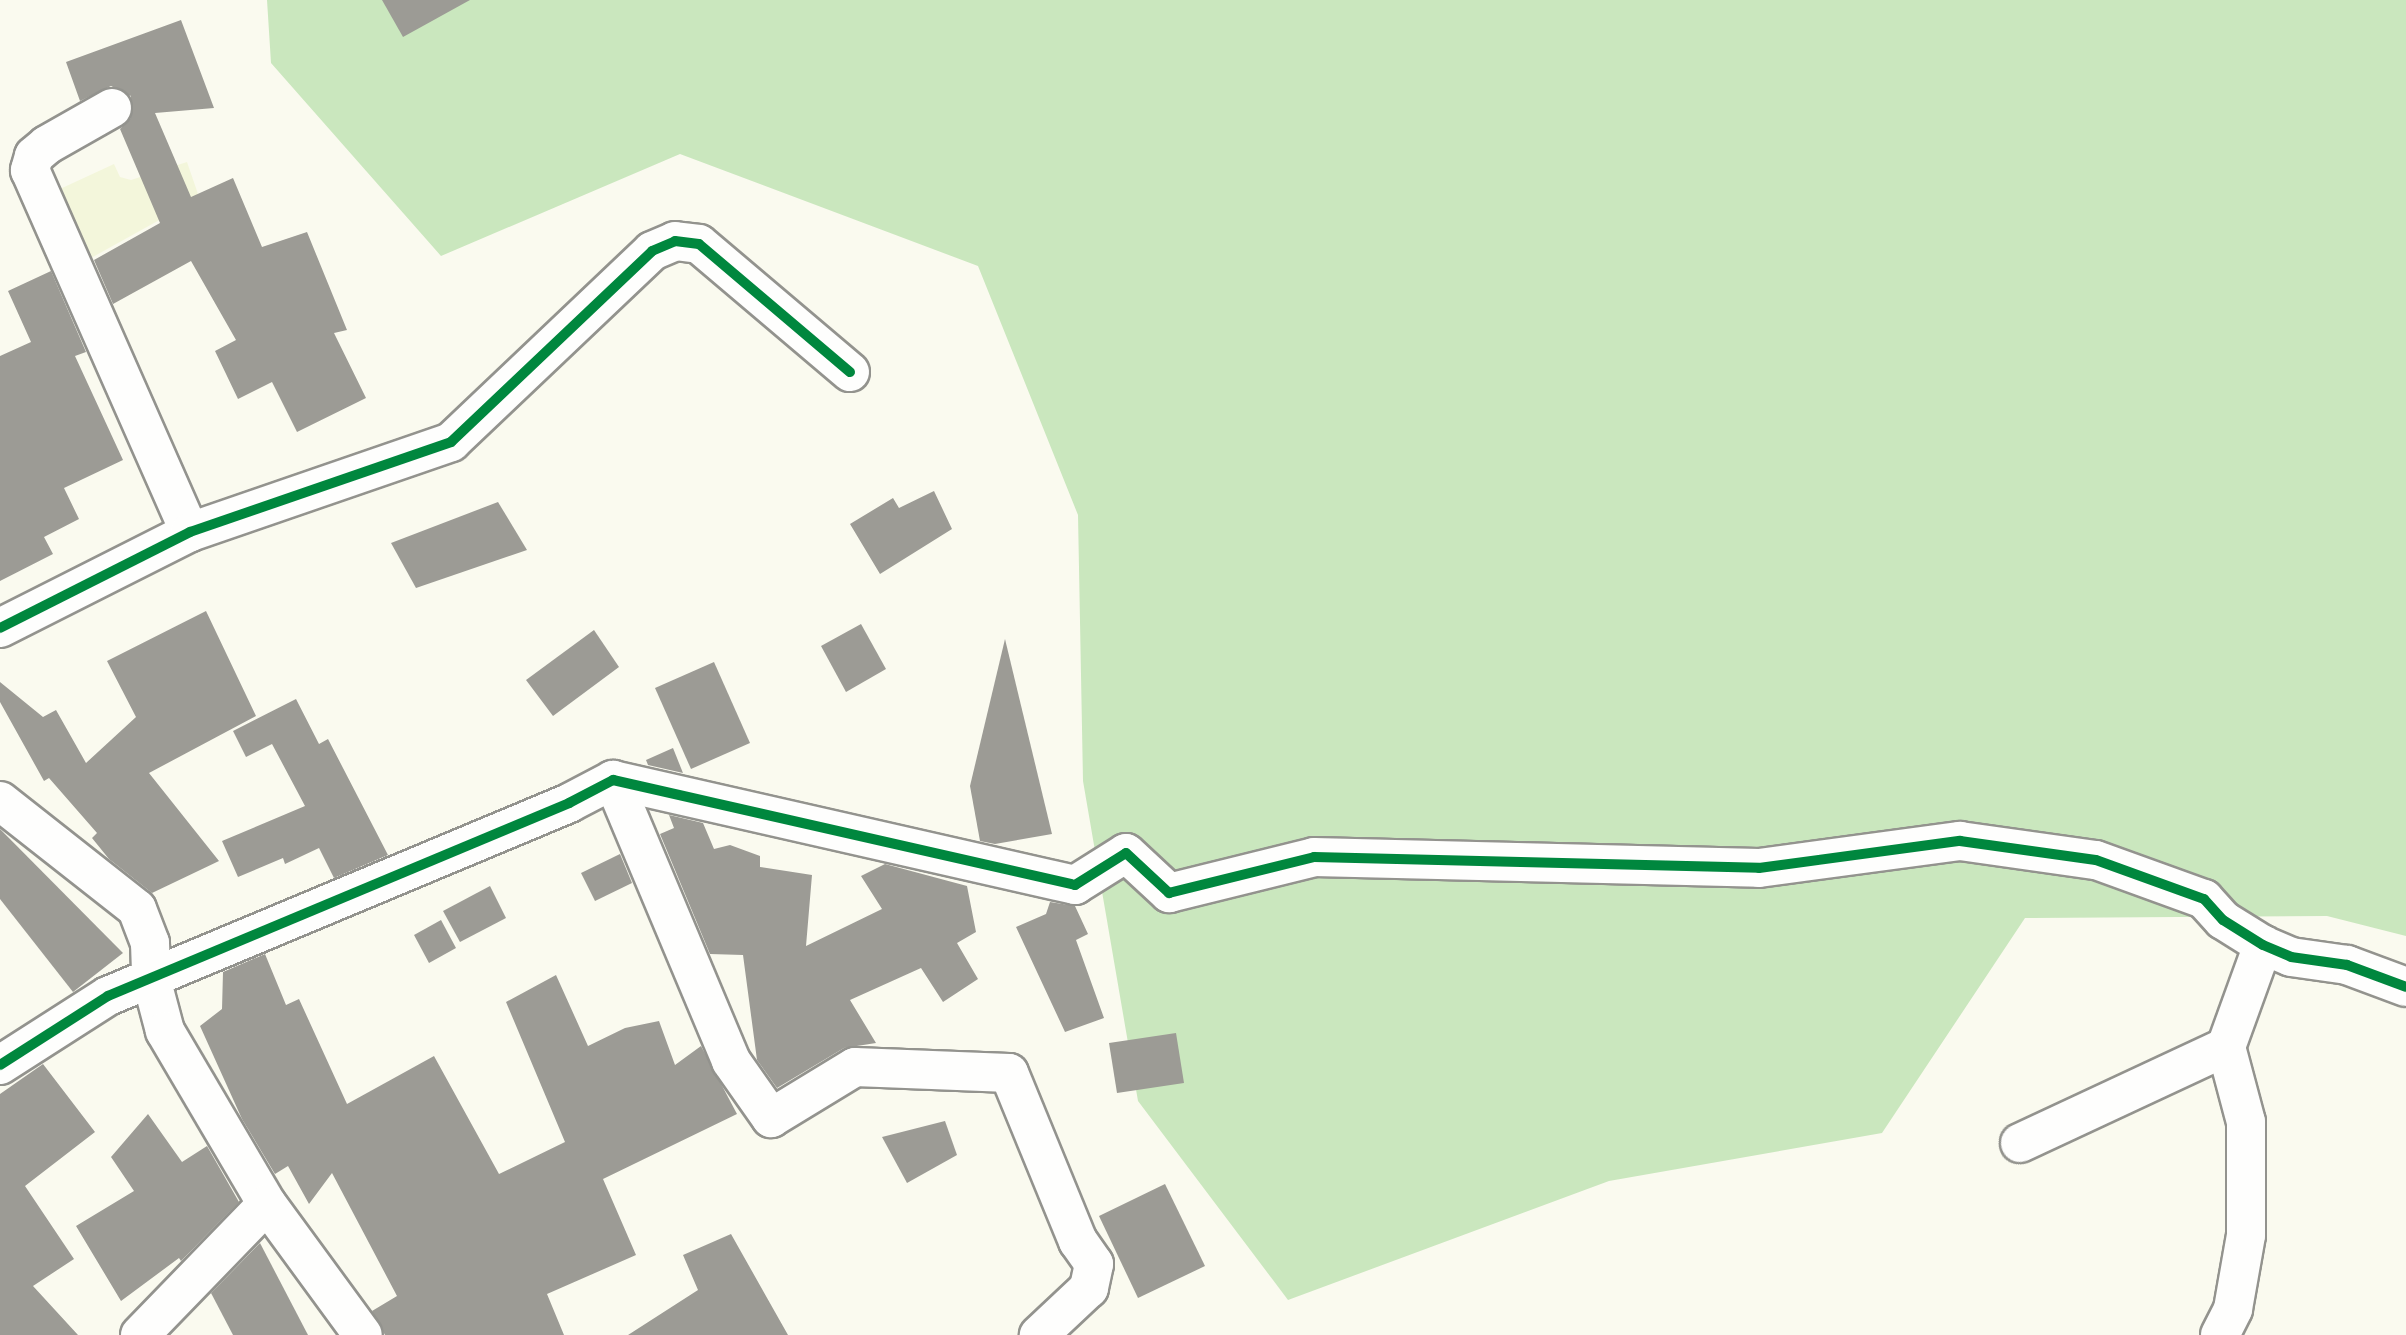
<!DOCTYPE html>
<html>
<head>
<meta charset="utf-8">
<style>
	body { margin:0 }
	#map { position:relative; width:2406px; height:1335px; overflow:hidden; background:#fafaef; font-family:"Times New Roman",serif }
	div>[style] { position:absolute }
	.farmland>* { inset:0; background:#f3f6db }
	.forest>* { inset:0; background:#cae7be }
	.building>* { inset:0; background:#9c9b95 }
	.roads { filter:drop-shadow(2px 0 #93938e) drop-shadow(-2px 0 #93938e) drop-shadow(0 2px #93938e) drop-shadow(0 -2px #93938e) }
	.street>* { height:38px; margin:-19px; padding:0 19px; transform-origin:19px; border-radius:19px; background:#fefefd }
	.cycleway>* { height:10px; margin:-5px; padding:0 5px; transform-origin:5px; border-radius:5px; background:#00873e }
	span { translate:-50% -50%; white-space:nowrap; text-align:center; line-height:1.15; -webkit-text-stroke:8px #fff; paint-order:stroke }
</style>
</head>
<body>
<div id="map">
	<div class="farmland">
		<div style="clip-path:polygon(187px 162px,198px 194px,190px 203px,91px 258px,60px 189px,114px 164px,120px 177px,131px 180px)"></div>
	</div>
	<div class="forest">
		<div style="clip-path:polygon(267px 0,2406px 0,2406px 936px,2327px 916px,2025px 918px,1882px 1133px,1609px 1181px,1288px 1300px,1138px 1101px,1083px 781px,1078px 515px,978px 266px,680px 154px,441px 256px,271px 63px)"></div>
	</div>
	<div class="building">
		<div style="clip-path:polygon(382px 0,470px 0,403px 37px)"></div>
		<div style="clip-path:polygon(181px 20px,214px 108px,155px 113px,191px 197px,233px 178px,262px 247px,307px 232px,347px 330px,334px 333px,366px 398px,297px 432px,272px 382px,238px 399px,215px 351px,236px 340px,191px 261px,113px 304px,94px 260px,160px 223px,120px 129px,131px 118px,131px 96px,111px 86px,80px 101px,66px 62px)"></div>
		<div style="clip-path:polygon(51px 271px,86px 352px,75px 356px,123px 460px,64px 488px,79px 519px,44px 537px,53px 554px,0 581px,0 356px,31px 342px,8px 291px)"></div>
		<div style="clip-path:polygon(934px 491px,952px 529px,880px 574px,850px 524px,893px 498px,899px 508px)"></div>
		<div style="clip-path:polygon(498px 502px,527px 550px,416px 588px,391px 543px)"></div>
		<div style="clip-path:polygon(206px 611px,256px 716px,149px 773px,219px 861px,152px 893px,109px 859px,92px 838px,97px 833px,49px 778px,44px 781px,0 702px,0 682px,43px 717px,56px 710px,86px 763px,136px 717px,107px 661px)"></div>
		<div style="clip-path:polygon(861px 624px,886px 669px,846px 692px,821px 646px)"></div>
		<div style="clip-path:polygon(594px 630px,619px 667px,553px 716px,526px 680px)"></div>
		<div style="clip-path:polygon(1005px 639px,1052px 834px,995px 844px,980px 841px,970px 786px)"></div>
		<div style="clip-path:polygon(714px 662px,750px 743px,691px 769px,655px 688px)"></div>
		<div style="clip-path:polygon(296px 699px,319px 744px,328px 739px,388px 855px,334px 878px,319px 848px,285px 864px,283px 858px,238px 877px,222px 841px,305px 806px,272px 744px,246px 757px,233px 731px)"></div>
		<div style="clip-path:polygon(673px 748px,683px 773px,648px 765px,646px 760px)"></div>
		<div style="clip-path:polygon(669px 815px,703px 823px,714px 849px,730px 845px,760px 856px,760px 867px,812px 875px,806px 946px,882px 909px,861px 876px,885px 864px,967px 886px,976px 932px,957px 943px,978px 979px,943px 1002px,921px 968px,850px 1000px,876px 1043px,844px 1048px,777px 1088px,757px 1060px,743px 955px,710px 954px,660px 834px,674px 828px)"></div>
		<div style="clip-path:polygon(0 829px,123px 953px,73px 992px,0 899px)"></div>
		<div style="clip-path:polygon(620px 854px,632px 883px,595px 901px,581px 873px)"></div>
		<div style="clip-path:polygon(490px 886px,506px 918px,460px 942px,443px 911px)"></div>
		<div style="clip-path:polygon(1050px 902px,1075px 906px,1088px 934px,1076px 940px,1104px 1018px,1065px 1032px,1016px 927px,1046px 914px)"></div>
		<div style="clip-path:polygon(441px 920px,456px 948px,429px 963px,414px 935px)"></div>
		<div style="clip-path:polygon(265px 954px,286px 1005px,299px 999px,347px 1104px,434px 1056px,499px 1174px,565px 1142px,506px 1002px,556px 975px,588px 1046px,625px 1028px,659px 1021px,675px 1065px,701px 1046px,737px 1114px,603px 1179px,636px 1255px,547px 1294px,564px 1335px,385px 1335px,372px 1311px,397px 1296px,332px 1173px,309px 1204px,288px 1166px,275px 1174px,242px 1119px,200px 1026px,222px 1009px,223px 972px)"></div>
		<div style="clip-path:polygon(1176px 1033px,1184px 1083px,1117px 1093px,1109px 1043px)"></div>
		<div style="clip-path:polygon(43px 1064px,95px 1132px,25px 1186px,74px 1259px,33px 1286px,78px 1335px,0 1335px,0 1094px)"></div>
		<div style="clip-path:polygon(148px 1114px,182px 1162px,207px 1146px,239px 1202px,181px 1261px,179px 1258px,121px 1301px,76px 1226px,134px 1191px,111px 1157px)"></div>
		<div style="clip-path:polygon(945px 1121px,957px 1155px,907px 1183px,882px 1137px)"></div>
		<div style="clip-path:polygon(1165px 1184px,1205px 1266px,1138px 1298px,1099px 1216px)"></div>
		<div style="clip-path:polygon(731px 1234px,788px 1335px,628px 1335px,698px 1290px,683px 1255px)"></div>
		<div style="clip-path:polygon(260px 1243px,308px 1335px,233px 1335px,211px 1293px)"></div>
	</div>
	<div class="roads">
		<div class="street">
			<div style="left:112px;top:108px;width:75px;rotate:150.4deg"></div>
			<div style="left:47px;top:145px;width:17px;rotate:140deg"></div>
			<div style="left:34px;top:156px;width:15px;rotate:106deg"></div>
			<div style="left:30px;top:170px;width:396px;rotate:66.2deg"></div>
			<div style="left:0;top:628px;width:213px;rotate:-26.8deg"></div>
			<div style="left:190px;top:532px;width:276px;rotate:-19deg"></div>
			<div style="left:451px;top:442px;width:277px;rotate:-43.5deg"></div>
			<div style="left:652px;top:251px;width:25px;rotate:-23deg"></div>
			<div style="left:675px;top:241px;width:24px;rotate:7deg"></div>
			<div style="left:699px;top:244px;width:198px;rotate:40.3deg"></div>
			<div style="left:613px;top:780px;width:305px;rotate:67.2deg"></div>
			<div style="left:731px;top:1061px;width:70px;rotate:54.9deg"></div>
			<div style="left:771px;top:1118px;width:98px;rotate:-31.3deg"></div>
			<div style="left:855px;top:1067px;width:154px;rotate:2.2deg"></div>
			<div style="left:1009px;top:1073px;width:182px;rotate:67.7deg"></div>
			<div style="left:1078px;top:1241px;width:28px;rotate:55deg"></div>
			<div style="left:1094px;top:1264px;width:25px;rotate:102deg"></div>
			<div style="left:1089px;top:1288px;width:69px;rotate:136.8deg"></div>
			<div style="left:0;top:801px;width:174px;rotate:38.2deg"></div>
			<div style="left:137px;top:909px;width:36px;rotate:69deg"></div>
			<div style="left:150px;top:943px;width:35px;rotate:88deg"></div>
			<div style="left:151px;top:978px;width:55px;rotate:75.2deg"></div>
			<div style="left:165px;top:1031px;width:201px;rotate:59.5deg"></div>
			<div style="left:267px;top:1204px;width:162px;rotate:53.8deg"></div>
			<div style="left:0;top:1065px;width:128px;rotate:-32.6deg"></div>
			<div style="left:108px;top:996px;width:500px;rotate:-22.7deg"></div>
			<div style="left:569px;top:803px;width:50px;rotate:-27.6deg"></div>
			<div style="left:613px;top:780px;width:474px;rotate:12.8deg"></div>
			<div style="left:1075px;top:885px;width:60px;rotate:-32.1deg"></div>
			<div style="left:1126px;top:853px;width:59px;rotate:42.9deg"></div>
			<div style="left:1169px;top:893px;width:149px;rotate:-13.9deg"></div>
			<div style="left:1314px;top:857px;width:445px;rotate:1.4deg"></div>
			<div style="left:1759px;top:868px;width:203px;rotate:-7.7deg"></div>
			<div style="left:1960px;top:841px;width:137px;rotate:8deg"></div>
			<div style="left:2096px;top:860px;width:115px;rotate:19.9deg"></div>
			<div style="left:2204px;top:899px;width:28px;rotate:48deg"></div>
			<div style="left:2223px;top:920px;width:47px;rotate:32deg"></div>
			<div style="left:2263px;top:945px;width:30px;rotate:23deg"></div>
			<div style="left:2291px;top:957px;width:57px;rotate:8.1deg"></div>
			<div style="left:2347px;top:965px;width:63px;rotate:20.4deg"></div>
			<div style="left:2020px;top:1143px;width:227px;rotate:-25deg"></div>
			<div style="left:140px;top:1335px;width:182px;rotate:-45.9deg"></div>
			<div style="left:2220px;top:1335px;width:29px;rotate:-63deg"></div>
			<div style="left:2233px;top:1309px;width:75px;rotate:-80deg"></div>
			<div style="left:2246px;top:1235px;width:113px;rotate:-90deg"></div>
			<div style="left:2246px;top:1122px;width:78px;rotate:-104.9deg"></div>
			<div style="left:2226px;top:1047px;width:109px;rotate:-70.1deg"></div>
		</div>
	</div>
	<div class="cycleway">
		<div style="left:0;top:628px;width:213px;rotate:-26.8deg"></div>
		<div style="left:190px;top:532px;width:276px;rotate:-19deg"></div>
		<div style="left:451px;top:442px;width:277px;rotate:-43.5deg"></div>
		<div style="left:652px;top:251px;width:25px;rotate:-23deg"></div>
		<div style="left:675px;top:241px;width:24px;rotate:7deg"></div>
		<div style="left:699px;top:244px;width:198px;rotate:40.3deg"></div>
		<div style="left:0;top:1065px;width:128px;rotate:-32.6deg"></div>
		<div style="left:108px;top:996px;width:500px;rotate:-22.7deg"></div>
		<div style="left:569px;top:803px;width:50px;rotate:-27.6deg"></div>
		<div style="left:613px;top:780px;width:474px;rotate:12.8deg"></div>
		<div style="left:1075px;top:885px;width:60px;rotate:-32.1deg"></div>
		<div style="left:1126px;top:853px;width:59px;rotate:42.9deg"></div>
		<div style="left:1169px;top:893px;width:149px;rotate:-13.9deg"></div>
		<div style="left:1314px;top:857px;width:445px;rotate:1.4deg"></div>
		<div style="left:1759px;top:868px;width:203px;rotate:-7.7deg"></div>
		<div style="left:1960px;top:841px;width:137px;rotate:8deg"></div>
		<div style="left:2096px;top:860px;width:115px;rotate:19.9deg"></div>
		<div style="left:2204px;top:899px;width:28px;rotate:48deg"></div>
		<div style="left:2223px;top:920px;width:47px;rotate:32deg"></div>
		<div style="left:2263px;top:945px;width:30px;rotate:23deg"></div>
		<div style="left:2291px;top:957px;width:57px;rotate:8.1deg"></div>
		<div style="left:2347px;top:965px;width:63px;rotate:20.4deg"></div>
	</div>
</div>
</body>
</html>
